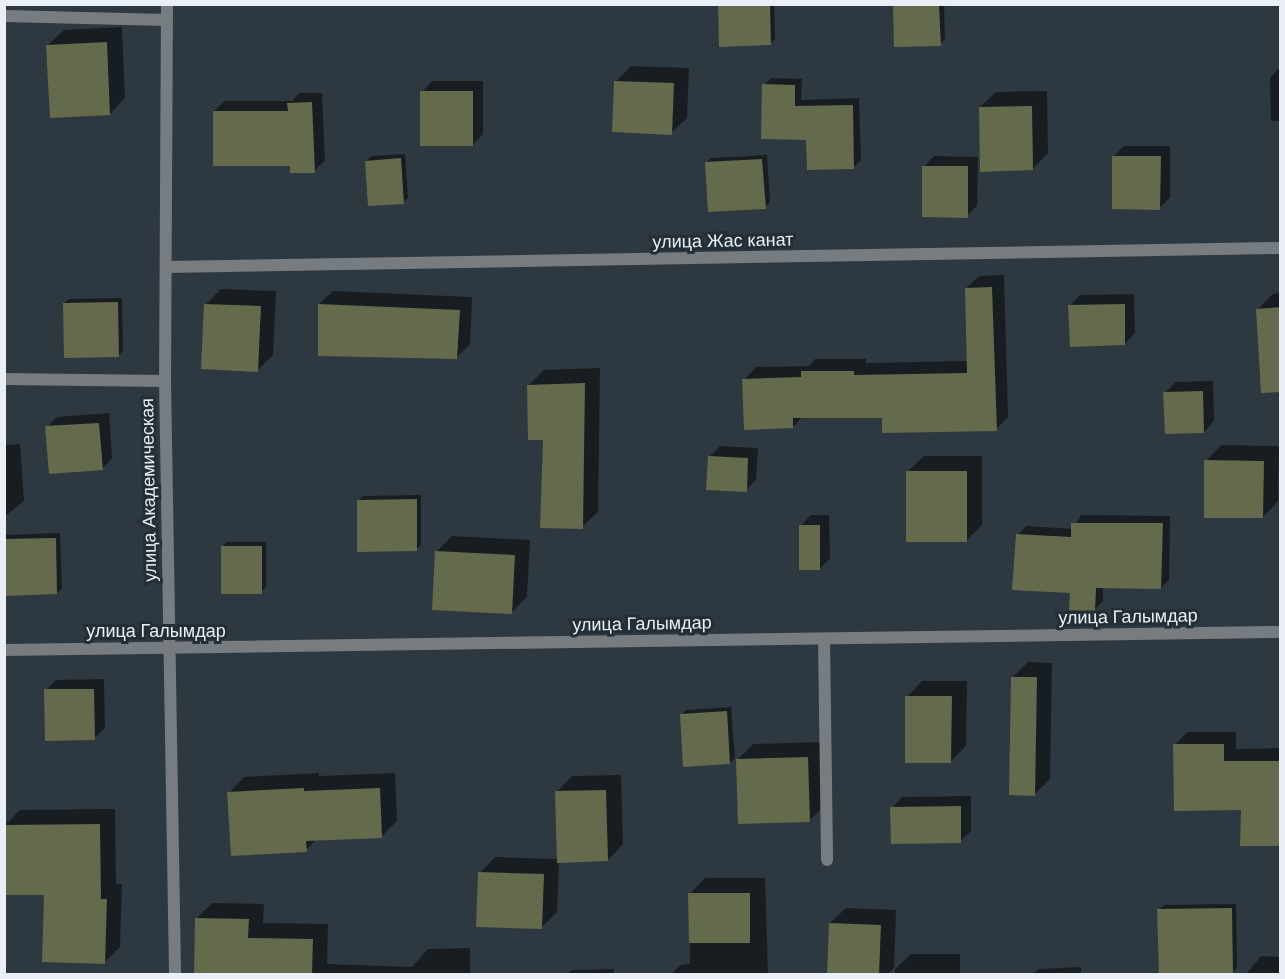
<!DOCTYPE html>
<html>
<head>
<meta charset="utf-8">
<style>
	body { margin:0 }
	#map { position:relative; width:1285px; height:979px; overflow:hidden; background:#2e3840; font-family:"DM Sans",sans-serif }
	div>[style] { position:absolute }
	.shadow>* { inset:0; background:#0007 }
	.building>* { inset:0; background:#646a4c }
	.lane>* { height:12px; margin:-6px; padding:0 6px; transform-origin:6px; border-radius:6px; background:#777c80 }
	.street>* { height:12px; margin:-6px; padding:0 6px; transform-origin:6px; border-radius:6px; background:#777c80 }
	span { translate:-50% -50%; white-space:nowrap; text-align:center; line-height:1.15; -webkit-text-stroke:6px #242e36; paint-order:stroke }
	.street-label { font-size:18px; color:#e9eff4 }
	.frame { position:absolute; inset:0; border:6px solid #e9eff4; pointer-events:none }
</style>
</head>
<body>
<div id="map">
	<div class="shadow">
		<div style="clip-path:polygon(719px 4px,774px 4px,775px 39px,770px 44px)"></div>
		<div style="clip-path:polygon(894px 4px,944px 4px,945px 39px,940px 44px)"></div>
		<div style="clip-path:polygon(1280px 4px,1280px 121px,1271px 121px,1270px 78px,1279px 68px)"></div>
		<div style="clip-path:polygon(122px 27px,125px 98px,110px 114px,48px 45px,64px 30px)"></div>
		<div style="clip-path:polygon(631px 66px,689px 68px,687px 118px,671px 133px,616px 81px)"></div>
		<div style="clip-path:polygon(771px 78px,802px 79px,801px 100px,859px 98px,861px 160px,854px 167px,807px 138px,764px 85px)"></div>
		<div style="clip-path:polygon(432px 81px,483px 81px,483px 134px,472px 145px,422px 92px)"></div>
		<div style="clip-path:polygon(1047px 91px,1048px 153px,1033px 169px,980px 107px,996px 92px)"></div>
		<div style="clip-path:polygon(299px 93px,322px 93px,325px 161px,314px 171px,291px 165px,214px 111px,225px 101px,292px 101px)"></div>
		<div style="clip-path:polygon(1124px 146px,1170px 146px,1170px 198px,1159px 208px,1114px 156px)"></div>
		<div style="clip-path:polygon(405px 154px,408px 198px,403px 202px,366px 161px,371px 156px)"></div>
		<div style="clip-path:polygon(767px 155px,770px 202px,765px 207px,706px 163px,711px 158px)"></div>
		<div style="clip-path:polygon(934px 156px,978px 157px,977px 206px,967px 216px,924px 167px)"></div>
		<div style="clip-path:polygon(1004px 275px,1008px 417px,996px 429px,883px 416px,803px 416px,793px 427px,744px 380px,756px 367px,809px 366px,815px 359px,866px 359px,866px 363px,968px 361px,966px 288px,979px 276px)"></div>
		<div style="clip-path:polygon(221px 289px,276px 291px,273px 355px,258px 370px,206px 304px)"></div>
		<div style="clip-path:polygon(333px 291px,472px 297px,470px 344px,456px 358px,319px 304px)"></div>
		<div style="clip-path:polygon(1280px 293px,1280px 390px,1258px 309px,1273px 294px)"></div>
		<div style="clip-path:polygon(1134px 294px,1135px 333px,1125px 344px,1070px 306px,1080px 295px)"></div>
		<div style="clip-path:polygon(122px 298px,123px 351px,118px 356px,64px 303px,69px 299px)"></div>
		<div style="clip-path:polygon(600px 368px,598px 512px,582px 527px,544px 438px,529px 385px,544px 370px)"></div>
		<div style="clip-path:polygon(1213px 381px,1214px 421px,1204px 432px,1165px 393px,1175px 382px)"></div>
		<div style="clip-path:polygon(109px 413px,112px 458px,102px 469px,47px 427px,57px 417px)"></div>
		<div style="clip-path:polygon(20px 444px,24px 501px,4px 517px,4px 445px)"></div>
		<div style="clip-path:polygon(1221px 445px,1279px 446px,1278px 501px,1263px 517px,1206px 461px)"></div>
		<div style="clip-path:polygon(720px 446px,758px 448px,756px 480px,746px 490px,709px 457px)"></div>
		<div style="clip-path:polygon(924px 456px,982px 456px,982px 525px,967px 540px,908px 471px)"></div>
		<div style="clip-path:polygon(421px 495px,421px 545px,416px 550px,358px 501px,363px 496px)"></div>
		<div style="clip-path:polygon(811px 515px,829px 515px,830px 558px,820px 569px,800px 526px)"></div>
		<div style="clip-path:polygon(1081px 515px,1170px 516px,1169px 580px,1161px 588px,1103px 587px,1103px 601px,1095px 609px,1071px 592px,1018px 535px,1026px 526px,1073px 529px)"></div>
		<div style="clip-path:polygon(60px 533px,62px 588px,57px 593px,4px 594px,4px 535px)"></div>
		<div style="clip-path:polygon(452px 536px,530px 540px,527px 597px,512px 612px,436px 552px)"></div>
		<div style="clip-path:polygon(227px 542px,266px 542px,266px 587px,261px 592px,222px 547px)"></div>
		<div style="clip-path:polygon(1028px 662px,1052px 663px,1050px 779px,1035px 794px,1012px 678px)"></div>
		<div style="clip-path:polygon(104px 679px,105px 728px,94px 738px,46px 690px,56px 680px)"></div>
		<div style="clip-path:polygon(922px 681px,967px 681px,966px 746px,951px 761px,907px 697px)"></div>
		<div style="clip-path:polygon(731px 707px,735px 758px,730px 763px,681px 715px,686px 710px)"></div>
		<div style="clip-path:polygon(1187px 732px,1236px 732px,1236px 749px,1280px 748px,1280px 845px,1175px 745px)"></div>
		<div style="clip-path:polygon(823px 742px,825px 805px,809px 821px,737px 760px,753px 744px)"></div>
		<div style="clip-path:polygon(319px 773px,319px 776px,395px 773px,397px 821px,382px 836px,317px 839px,306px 850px,229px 793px,244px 777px)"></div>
		<div style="clip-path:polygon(621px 775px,623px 844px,608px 860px,559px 861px,557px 912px,542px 927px,480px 873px,495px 857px,559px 859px,557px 792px,572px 776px)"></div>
		<div style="clip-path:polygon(971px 796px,971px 831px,961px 841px,892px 808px,902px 797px)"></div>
		<div style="clip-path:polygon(115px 809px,116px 884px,122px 884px,120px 947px,104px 963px,46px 893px,4px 826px,20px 810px)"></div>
		<div style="clip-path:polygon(705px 878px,765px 878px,768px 974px,671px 974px,681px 965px,690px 964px,690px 894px)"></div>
		<div style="clip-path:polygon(212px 903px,264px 904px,263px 923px,328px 924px,327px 964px,412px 967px,428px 949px,470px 948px,470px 974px,195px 974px,197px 918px)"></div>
		<div style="clip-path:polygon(1236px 904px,1237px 968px,1232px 973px,1159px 910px,1164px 905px)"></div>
		<div style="clip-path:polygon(846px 908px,896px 910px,894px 968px,887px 974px,828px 974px,830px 923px)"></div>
		<div style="clip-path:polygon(911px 954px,960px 954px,960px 974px,895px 974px,895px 969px)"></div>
		<div style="clip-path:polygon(1261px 956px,1280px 957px,1280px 974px,1246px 974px)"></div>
		<div style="clip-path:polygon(1081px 967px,1081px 974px,1033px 974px,1039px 969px)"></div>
		<div style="clip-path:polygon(614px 969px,614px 974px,567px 974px,572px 970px)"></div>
	</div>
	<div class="building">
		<div style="clip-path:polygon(718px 4px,770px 4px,771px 45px,719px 47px)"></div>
		<div style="clip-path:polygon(893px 4px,939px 4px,941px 46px,894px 47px)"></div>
		<div style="clip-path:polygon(107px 42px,110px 115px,50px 118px,46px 45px)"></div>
		<div style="clip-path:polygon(614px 81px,674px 83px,672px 135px,612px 132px)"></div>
		<div style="clip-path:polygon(762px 84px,795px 85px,795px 106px,853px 105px,854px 169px,807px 170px,806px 140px,761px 139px)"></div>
		<div style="clip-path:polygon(420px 91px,473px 91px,473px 146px,420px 146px)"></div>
		<div style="clip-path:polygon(312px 102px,315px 173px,290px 173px,290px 166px,213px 166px,213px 111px,288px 111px,287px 103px)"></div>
		<div style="clip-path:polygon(1032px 106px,1033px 170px,980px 172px,979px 107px)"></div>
		<div style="clip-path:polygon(1112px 156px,1161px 156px,1160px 210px,1112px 209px)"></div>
		<div style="clip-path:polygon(401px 158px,404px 204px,368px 206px,365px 161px)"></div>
		<div style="clip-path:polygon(762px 159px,766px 209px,708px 212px,705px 162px)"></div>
		<div style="clip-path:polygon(922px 166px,968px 166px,968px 218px,922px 217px)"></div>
		<div style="clip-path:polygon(992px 287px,997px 431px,882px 433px,882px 418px,793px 418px,793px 428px,744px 430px,742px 379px,801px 377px,801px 371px,854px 371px,854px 375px,967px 373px,965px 288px)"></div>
		<div style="clip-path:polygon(118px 302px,119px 357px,64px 358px,63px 303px)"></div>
		<div style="clip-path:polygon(204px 304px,261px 306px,258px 372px,201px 369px)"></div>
		<div style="clip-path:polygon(318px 304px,460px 310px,457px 359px,318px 356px)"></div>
		<div style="clip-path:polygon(1125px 304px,1125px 345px,1070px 347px,1068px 305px)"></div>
		<div style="clip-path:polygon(1281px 307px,1281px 392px,1261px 393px,1256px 309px)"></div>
		<div style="clip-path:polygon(585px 383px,583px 529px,540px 528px,543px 440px,528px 440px,527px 385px)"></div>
		<div style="clip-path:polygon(1203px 391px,1204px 433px,1165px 434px,1163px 392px)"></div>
		<div style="clip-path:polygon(99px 423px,103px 470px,49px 474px,45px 426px)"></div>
		<div style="clip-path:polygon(708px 456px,748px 458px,747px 492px,706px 490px)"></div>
		<div style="clip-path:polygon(1204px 460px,1264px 461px,1263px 518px,1204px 518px)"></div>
		<div style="clip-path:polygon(906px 471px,967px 471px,967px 542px,906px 542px)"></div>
		<div style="clip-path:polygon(417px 499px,417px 551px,357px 552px,357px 500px)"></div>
		<div style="clip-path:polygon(1071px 523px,1163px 523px,1161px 589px,1096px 588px,1095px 611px,1069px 610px,1070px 593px,1012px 590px,1016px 534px,1071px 537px)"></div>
		<div style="clip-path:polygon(799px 525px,820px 525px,820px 570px,799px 570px)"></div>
		<div style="clip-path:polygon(56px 538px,57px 594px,4px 596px,4px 539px)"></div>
		<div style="clip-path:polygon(221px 546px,262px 546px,262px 594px,221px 594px)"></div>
		<div style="clip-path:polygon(435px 551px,515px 555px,512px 614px,432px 610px)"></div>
		<div style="clip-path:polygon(1011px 677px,1037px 677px,1035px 796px,1009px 795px)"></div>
		<div style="clip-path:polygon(44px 689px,94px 689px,95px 740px,45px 741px)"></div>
		<div style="clip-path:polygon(905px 696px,952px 696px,951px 763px,905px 763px)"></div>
		<div style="clip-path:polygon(727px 711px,730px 764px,683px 767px,680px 714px)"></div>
		<div style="clip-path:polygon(1173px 744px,1224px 744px,1224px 761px,1281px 761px,1281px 846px,1240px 846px,1241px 810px,1174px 811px)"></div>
		<div style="clip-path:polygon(808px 757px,810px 822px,738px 824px,736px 759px)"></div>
		<div style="clip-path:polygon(304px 788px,304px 791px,380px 788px,382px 838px,306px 841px,307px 852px,231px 856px,227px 792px)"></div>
		<div style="clip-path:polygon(606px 790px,608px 861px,557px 863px,555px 791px)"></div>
		<div style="clip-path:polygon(961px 806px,961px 843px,891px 844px,890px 807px)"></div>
		<div style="clip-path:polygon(100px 824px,101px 899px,107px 899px,105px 964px,42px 962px,44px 895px,4px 895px,4px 825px)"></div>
		<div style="clip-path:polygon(478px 872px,544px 874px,542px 929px,476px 927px)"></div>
		<div style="clip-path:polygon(688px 893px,750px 893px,750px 943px,689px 943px)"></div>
		<div style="clip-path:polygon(1232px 908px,1233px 975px,1159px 975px,1157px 909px)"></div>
		<div style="clip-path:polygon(195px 918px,249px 919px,248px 938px,313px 939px,312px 975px,194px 975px)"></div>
		<div style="clip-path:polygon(829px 923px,881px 925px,879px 975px,827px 975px)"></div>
	</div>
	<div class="lane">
		<div style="left:824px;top:639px;width:221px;rotate:89.2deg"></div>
	</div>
	<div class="street">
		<div style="left:167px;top:4px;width:377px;rotate:90.3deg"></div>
		<div style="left:165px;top:381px;width:593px;rotate:89.03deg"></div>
		<div style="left:4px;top:16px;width:162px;rotate:1.4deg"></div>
		<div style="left:167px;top:267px;width:1113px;rotate:-0.98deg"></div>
		<div style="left:4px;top:379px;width:161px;rotate:0.7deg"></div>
		<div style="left:4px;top:650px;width:1276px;rotate:-0.81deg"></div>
	</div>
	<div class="street-label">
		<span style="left:723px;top:241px;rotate:-1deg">улица Жас канат</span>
		<span style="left:149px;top:490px;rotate:-91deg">улица Академическая</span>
		<span style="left:1128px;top:617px;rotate:-1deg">улица Галымдар</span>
		<span style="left:642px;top:624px;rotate:-1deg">улица Галымдар</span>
		<span style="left:156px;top:631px">улица Галымдар</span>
	</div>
	<div class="frame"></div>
</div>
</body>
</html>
